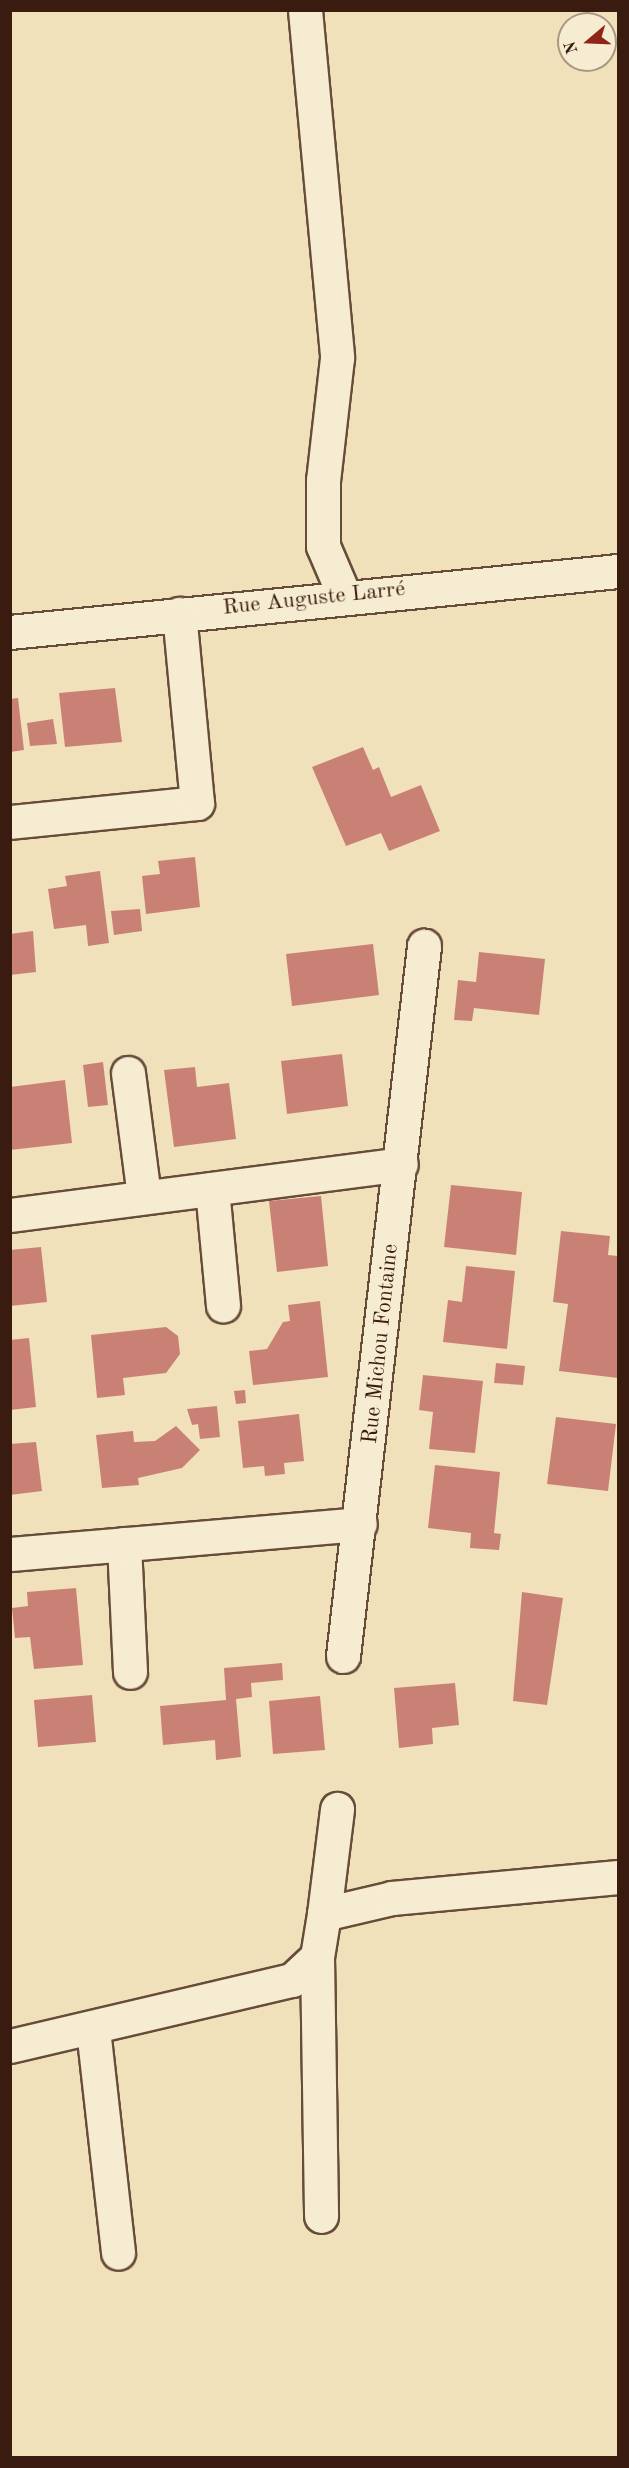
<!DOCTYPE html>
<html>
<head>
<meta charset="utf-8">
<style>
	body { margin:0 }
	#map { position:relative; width:629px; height:2468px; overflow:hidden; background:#f1e1ba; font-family:"Old Standard TT",serif }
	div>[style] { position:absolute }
	.building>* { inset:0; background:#ca8175 }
	.roads { filter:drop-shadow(2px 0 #684c3a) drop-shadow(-2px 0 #684c3a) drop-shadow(0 2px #684c3a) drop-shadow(0 -2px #684c3a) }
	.minor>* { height:33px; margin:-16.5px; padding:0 16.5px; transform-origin:16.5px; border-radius:16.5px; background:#f6ecd2 }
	span { translate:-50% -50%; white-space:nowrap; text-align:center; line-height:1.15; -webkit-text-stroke:4.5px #f6ecd2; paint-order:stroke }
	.street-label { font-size:22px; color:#3a1b10 }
	.frame { position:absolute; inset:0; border:12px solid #3a1b10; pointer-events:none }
	.north { position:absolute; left:557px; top:12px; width:60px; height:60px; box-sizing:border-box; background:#f6ecd2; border:2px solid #ab9884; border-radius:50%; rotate:251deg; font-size:16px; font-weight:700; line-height:24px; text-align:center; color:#3a1b10 }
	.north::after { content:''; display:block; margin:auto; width:21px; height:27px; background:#8f2418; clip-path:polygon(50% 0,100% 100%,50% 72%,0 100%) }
</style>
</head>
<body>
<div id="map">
	<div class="building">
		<div style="clip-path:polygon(115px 688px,122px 742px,65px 747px,59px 693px)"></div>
		<div style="clip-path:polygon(18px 698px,24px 750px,10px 752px,10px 699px)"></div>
		<div style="clip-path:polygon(53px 719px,57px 744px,30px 746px,27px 723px)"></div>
		<div style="clip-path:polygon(363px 747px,373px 770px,379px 767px,391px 797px,421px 785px,440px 831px,389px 851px,381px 833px,346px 846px,312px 767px)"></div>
		<div style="clip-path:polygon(195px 857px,200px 907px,146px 914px,142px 876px,160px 874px,158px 861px)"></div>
		<div style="clip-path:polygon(100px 871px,109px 943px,88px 946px,86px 925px,54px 929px,48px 889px,67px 886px,65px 876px)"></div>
		<div style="clip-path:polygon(140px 909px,142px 931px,114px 935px,111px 911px)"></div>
		<div style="clip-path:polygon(33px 931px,36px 972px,10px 975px,10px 934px)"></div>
		<div style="clip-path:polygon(373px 944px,379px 995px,292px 1006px,286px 954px)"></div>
		<div style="clip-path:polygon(479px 952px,545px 959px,539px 1015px,474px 1008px,472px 1021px,454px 1020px,458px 980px,476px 982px)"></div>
		<div style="clip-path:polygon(342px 1054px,348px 1106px,287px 1114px,281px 1061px)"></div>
		<div style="clip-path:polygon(103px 1062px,108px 1105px,88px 1107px,83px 1065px)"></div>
		<div style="clip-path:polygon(195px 1067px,197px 1087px,229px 1083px,236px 1139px,174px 1147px,164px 1070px)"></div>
		<div style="clip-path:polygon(65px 1080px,72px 1143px,10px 1150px,10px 1087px)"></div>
		<div style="clip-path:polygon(451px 1185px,522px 1192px,516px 1255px,444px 1247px)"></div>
		<div style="clip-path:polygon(321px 1196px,328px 1266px,277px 1272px,269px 1201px)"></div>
		<div style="clip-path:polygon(561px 1231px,610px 1236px,608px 1255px,618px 1256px,618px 1378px,559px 1371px,568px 1304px,553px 1302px)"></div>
		<div style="clip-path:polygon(41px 1247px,47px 1302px,10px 1306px,10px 1250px)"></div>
		<div style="clip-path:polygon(466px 1266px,515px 1271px,507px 1349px,443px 1342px,448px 1300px,462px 1302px)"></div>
		<div style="clip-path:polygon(320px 1301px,328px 1377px,253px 1385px,249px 1351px,267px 1349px,283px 1322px,290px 1321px,288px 1305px)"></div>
		<div style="clip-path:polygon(166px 1327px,178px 1336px,180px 1354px,166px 1373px,123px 1378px,125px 1395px,97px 1398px,91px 1335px)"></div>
		<div style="clip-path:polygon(29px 1338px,36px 1407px,10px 1410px,10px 1340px)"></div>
		<div style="clip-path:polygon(496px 1363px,525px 1366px,523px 1385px,494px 1383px)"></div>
		<div style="clip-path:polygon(423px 1375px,483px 1381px,475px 1453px,429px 1449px,433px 1412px,419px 1410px)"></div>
		<div style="clip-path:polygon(245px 1390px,246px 1403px,236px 1404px,234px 1391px)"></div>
		<div style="clip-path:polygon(217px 1406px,220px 1437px,200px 1439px,198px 1424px,192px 1425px,187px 1409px)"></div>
		<div style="clip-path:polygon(299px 1414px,304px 1461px,284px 1463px,285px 1474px,265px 1476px,264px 1466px,243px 1468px,238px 1421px)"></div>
		<div style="clip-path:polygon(556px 1417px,616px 1424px,608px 1491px,547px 1484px)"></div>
		<div style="clip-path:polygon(176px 1426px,200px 1450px,182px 1468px,138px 1478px,139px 1485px,102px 1488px,96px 1435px,133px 1431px,134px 1442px,155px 1441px)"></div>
		<div style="clip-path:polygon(36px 1442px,42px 1491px,10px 1495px,10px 1444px)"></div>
		<div style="clip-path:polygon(435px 1465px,500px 1472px,494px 1533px,501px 1534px,499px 1550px,470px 1548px,471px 1533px,428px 1528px)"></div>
		<div style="clip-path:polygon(76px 1588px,83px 1665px,34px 1669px,30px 1637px,15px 1638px,12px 1608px,28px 1606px,27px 1592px)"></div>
		<div style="clip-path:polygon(522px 1592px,563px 1598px,547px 1705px,513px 1701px)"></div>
		<div style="clip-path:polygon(282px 1663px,283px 1680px,251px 1683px,252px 1697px,236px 1699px,241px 1757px,216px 1760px,215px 1740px,163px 1745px,160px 1706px,226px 1700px,224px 1668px)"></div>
		<div style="clip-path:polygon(455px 1683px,459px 1725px,432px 1728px,433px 1744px,399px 1748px,394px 1688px)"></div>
		<div style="clip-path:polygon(92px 1695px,96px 1742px,38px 1747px,34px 1700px)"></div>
		<div style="clip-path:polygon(320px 1696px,325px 1750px,273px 1754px,269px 1701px)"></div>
	</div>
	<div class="roads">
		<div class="minor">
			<div style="left:305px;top:10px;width:349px;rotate:84.7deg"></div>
			<div style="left:337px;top:358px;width:123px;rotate:96.5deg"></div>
			<div style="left:323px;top:480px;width:66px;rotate:90deg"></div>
			<div style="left:323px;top:546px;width:53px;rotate:66.8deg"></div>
			<div style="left:10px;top:632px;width:611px;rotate:-5.73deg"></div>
			<div style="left:10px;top:822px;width:188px;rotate:-5.8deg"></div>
			<div style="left:197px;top:803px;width:190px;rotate:-95.4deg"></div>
			<div style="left:128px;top:1073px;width:125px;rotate:82.6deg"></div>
			<div style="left:212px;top:1189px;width:117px;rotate:84.6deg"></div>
			<div style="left:10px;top:1215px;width:394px;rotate:-7.4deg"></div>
			<div style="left:124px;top:1544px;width:128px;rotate:87.3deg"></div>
			<div style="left:10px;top:1554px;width:351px;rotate:-4.9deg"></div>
			<div style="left:343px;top:1656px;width:715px;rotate:-83.49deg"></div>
			<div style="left:324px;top:1914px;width:106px;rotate:-82.9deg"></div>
			<div style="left:317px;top:1957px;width:259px;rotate:89.1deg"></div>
			<div style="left:93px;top:2029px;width:225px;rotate:83.6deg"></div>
			<div style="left:10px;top:2046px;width:290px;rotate:-13.2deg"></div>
			<div style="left:292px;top:1980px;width:34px;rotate:-43deg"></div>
			<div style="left:317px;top:1957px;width:44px;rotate:-80.8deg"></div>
			<div style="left:324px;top:1914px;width:70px;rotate:-13.2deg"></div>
			<div style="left:392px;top:1898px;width:227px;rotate:-5.3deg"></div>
		</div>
	</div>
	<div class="street-label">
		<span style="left:314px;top:599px;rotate:-6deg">Rue Auguste Larré</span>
		<span style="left:381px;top:1344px;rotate:-84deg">Rue Michou Fontaine</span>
	</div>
	<div class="frame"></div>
	<div class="north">N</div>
</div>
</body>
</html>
